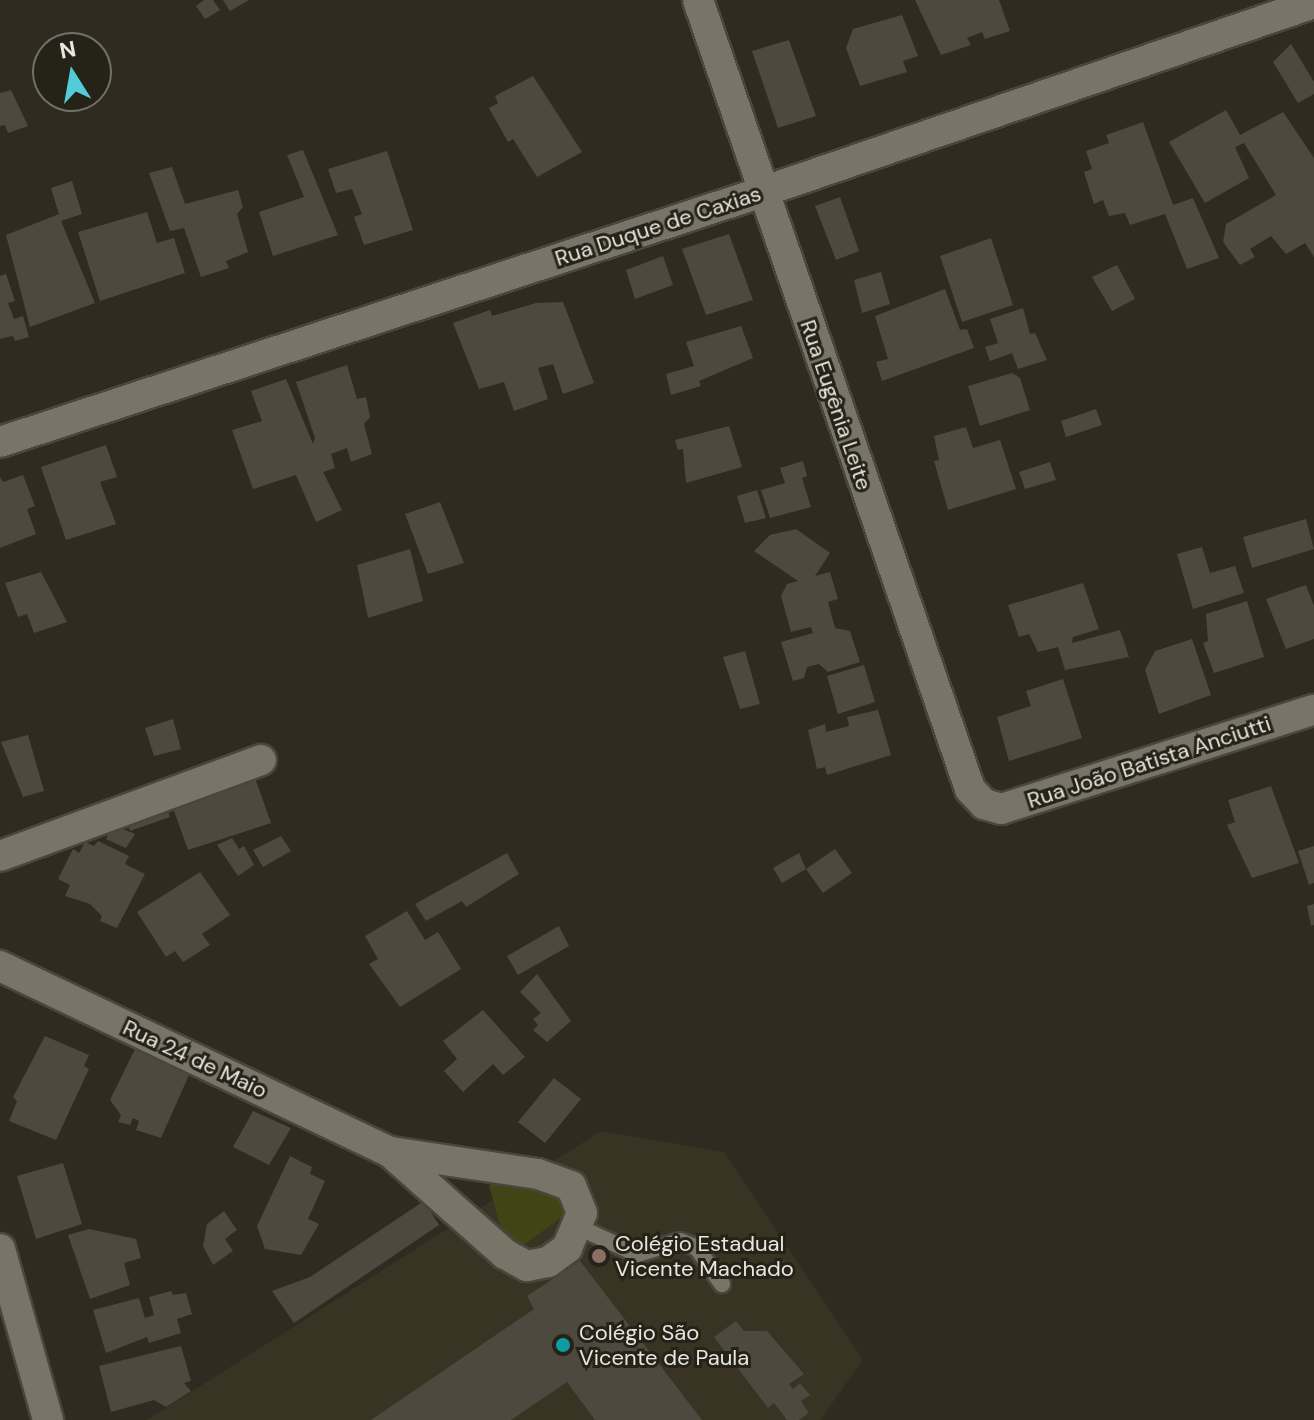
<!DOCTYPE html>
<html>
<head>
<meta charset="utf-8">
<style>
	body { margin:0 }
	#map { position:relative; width:1314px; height:1420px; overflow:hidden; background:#2f2b21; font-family:"DM Sans",sans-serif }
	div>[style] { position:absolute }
	.built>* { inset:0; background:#393323 }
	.green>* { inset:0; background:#414515 }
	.building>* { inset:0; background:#4d493e }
	.roads { filter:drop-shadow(2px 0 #49463e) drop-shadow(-2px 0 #49463e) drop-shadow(0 2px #49463e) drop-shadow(0 -2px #49463e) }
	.lane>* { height:16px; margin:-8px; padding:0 8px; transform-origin:8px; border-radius:8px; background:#787468 }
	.street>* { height:30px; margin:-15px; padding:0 15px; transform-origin:15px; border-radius:15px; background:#787468 }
	.dots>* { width:22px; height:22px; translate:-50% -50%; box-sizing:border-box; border:4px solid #252218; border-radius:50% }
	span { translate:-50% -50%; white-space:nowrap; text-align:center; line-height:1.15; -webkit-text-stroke:6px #252218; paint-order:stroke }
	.street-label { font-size:22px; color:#e8e6df }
	.poi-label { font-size:22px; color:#e8e6df }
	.left { translate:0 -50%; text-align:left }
	.north { position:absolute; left:32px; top:32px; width:80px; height:80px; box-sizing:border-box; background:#252218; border:2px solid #737068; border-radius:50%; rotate:349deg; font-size:22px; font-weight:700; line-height:32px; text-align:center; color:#e8e6df }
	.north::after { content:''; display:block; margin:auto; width:28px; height:36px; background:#52ccd6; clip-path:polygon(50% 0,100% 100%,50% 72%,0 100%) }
</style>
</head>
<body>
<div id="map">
	<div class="built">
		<div style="clip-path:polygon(601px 1131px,724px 1152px,863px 1360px,820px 1420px,147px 1420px)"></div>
	</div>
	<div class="green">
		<div style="clip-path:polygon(492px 1179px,547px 1180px,567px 1204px,566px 1214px,517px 1250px,503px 1236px,489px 1186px)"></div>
	</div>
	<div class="building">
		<div style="clip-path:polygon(204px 0,213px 0,220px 10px,205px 19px,196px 6px)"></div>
		<div style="clip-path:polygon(223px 0,249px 0,230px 11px)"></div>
		<div style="clip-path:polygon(915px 0,999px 0,1010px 31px,985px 39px,982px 32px,967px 38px,971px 45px,941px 55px)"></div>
		<div style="clip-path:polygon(902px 15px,918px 56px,903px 61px,907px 72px,860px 86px,846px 48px,853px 29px)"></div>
		<div style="clip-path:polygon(789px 40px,816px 116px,778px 128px,752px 51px)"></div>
		<div style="clip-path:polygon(1291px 44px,1314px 82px,1314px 94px,1298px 103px,1273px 62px)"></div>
		<div style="clip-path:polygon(533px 76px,582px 152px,537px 177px,513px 139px,508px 142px,489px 108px,498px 103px,495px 96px)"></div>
		<div style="clip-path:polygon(11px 90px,28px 126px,8px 133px,5px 125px,0 126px,0 93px)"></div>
		<div style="clip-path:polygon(1226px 110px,1240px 135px,1283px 112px,1314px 158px,1314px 257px,1305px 243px,1286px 254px,1271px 236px,1250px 249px,1255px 257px,1240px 265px,1223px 242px,1226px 224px,1276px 195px,1244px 143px,1235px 147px,1249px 178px,1205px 203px,1169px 142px)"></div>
		<div style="clip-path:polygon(1143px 122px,1173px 205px,1193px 198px,1219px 258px,1187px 269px,1165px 214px,1130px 225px,1125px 213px,1109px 216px,1103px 200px,1094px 204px,1084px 172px,1092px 169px,1086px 151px,1109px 143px,1106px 135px)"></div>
		<div style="clip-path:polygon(303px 150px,338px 235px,273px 256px,259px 212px,304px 197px,287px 155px)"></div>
		<div style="clip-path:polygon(387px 151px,413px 230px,364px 245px,354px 217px,362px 214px,352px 189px,336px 193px,328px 169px)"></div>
		<div style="clip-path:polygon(172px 167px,185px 204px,238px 190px,243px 207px,237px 214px,248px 252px,226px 261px,229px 268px,201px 277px,184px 228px,170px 231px,149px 173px)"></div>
		<div style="clip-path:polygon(72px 181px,82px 214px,61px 221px,95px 303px,30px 327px,6px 235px,59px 214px,51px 188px)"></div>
		<div style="clip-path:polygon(840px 197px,859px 251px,836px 260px,815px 206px)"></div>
		<div style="clip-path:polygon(147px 212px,157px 243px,174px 238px,185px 273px,100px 301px,78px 232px)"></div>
		<div style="clip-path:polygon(729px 234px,753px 300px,706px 315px,682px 249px)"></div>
		<div style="clip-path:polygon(991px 238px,1013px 305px,962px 322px,940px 256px)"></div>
		<div style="clip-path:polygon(663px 256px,673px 285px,635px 299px,626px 270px)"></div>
		<div style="clip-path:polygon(1117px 265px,1135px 299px,1112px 311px,1092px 277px)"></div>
		<div style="clip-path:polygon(881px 272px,890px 304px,862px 313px,854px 280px)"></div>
		<div style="clip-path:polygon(6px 274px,15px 301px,8px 303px,14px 319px,23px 316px,29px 337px,15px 341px,13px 336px,0 339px,0 276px)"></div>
		<div style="clip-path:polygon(945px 289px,960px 330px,967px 329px,974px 348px,882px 381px,876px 362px,888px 359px,875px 316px)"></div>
		<div style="clip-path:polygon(563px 302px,594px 383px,563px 394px,553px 364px,538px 368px,548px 399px,514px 411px,504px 382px,479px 389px,453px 323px,490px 310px,492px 316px,536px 303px)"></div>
		<div style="clip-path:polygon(1023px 308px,1030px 334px,1035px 333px,1047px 360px,1018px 369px,1012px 353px,990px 361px,985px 347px,998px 343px,990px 319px)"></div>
		<div style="clip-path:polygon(741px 326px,753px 358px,699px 381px,701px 386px,671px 395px,666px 374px,694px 366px,686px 342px)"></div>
		<div style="clip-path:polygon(347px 365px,357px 399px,366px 397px,370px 417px,364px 424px,372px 454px,351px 462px,347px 448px,331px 454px,335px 468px,323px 472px,342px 510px,316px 522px,296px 475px,253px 489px,232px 430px,262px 421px,251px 391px,286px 379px,313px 444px,315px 438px,296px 382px)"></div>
		<div style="clip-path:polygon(1012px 373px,1020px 378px,1030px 410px,980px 426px,968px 386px)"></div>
		<div style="clip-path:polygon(1096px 409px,1102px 425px,1066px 437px,1061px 421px)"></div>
		<div style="clip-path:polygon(729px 426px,742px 467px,686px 483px,683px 449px,678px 450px,675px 440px)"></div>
		<div style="clip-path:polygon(966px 427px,973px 448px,1000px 440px,1016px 489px,948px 510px,934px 461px,939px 460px,934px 436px)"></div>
		<div style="clip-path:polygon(106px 445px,117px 477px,100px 482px,116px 524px,66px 540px,41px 467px)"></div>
		<div style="clip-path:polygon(803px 461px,807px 476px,802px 478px,811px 507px,770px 518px,761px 490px,785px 483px,780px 468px)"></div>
		<div style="clip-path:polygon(1050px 462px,1056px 480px,1025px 489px,1019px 472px)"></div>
		<div style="clip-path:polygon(23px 475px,35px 506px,27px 509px,36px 534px,0 548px,0 477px,3px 482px)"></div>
		<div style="clip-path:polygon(757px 490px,766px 518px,745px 523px,737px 496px)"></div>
		<div style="clip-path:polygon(440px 502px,464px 563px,428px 574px,405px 514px)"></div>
		<div style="clip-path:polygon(1306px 519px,1314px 549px,1252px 568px,1243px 537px)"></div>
		<div style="clip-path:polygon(796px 529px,830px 553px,815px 576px,830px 572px,838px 599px,828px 602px,835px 628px,850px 631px,860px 662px,828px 672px,819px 664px,807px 667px,804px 678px,793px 681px,781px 642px,813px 633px,811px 627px,791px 632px,781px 596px,787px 584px,798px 581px,754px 551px,770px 535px)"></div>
		<div style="clip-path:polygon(1202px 547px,1210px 573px,1235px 566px,1244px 593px,1193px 609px,1177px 554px)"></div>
		<div style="clip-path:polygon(410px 549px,423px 601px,368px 618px,357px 565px)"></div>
		<div style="clip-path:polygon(41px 572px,67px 622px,34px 633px,27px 614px,18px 617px,5px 583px)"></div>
		<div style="clip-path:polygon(1083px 583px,1099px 629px,1073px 637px,1072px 643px,1120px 630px,1129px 657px,1065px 670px,1058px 647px,1038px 652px,1029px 634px,1019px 637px,1008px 605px)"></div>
		<div style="clip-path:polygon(1306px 585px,1314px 606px,1314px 639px,1286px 649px,1266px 599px)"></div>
		<div style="clip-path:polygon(1247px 601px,1264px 657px,1214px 673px,1203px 643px,1208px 641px,1206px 614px)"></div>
		<div style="clip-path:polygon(1192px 639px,1211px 695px,1159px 714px,1145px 670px,1155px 651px)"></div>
		<div style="clip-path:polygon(745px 651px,760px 704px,740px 709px,723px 657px)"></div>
		<div style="clip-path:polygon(864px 665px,875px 702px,838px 714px,827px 676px)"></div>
		<div style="clip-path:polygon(1063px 679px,1082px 738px,1009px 761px,997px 717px,1031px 706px,1026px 691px)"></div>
		<div style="clip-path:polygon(878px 710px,891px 755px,827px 775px,825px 767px,817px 769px,808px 730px,825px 724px,826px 732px,849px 726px,847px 717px)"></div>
		<div style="clip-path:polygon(173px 719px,181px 749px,154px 756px,145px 728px)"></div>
		<div style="clip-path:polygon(28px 735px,44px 791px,23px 797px,1px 742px)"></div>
		<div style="clip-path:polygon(255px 778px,271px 823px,188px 850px,173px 808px)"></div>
		<div style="clip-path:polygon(1271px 786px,1299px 863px,1252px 878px,1227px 825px,1235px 822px,1228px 800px)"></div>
		<div style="clip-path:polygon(165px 802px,170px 817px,130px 831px,125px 816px)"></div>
		<div style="clip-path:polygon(113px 825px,135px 834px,126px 848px,106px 839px)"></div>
		<div style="clip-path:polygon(281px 836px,291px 851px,263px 867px,253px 850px)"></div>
		<div style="clip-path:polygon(232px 838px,239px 849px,244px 846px,254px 865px,238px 876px,217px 845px)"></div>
		<div style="clip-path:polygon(98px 841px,129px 856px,125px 864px,145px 874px,117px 928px,100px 921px,102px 916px,90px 904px,65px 896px,70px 885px,58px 879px,73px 849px,79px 853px,85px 842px,94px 846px)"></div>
		<div style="clip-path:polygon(1314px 846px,1314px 883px,1309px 885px,1298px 851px)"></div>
		<div style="clip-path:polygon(835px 849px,852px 873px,823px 893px,806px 869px)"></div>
		<div style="clip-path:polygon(507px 853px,519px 874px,466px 907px,462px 901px,426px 921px,415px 904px)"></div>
		<div style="clip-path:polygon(799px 853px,806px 869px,782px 883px,773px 868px)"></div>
		<div style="clip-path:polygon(200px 872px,230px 915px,202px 934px,210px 945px,183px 962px,175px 951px,166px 957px,137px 912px)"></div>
		<div style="clip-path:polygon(1314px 904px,1314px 925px,1311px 926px,1307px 906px)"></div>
		<div style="clip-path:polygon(407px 911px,425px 940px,438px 932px,461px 969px,400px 1007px,369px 964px,378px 959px,365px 936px)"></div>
		<div style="clip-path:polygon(559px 926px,569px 946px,518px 975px,507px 956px)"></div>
		<div style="clip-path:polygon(537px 974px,571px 1021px,547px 1042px,533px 1030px,538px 1025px,533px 1019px,541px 1013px,520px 992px)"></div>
		<div style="clip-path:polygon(483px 1010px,525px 1057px,503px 1075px,493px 1064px,463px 1092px,444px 1071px,457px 1059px,443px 1041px)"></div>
		<div style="clip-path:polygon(45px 1036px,89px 1055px,84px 1066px,89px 1069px,56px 1140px,9px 1121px,17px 1101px,13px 1097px)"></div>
		<div style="clip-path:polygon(136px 1047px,189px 1075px,161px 1138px,136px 1130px,139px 1121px,133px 1118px,130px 1125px,118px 1122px,121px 1115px,110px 1100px)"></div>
		<div style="clip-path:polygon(554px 1078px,581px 1099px,545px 1143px,518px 1122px)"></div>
		<div style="clip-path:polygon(253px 1111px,291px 1128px,269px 1165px,233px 1147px)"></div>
		<div style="clip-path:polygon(290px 1156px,312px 1167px,310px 1174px,325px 1181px,308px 1219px,319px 1224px,301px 1255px,265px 1249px,257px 1226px)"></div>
		<div style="clip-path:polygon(63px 1163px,82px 1224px,36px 1239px,17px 1176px)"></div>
		<div style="clip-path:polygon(424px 1201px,439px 1225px,294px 1323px,272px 1291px,310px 1277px)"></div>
		<div style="clip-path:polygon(224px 1211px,237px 1230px,225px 1239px,233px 1251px,213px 1265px,203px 1246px,207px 1224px)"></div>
		<div style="clip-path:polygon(89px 1229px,136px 1239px,141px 1258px,124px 1263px,130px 1285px,90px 1299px,68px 1235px)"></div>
		<div style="clip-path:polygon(580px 1261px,702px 1420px,595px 1420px,567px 1382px,511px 1420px,371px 1420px,534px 1309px,527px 1296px)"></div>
		<div style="clip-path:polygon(171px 1291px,173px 1295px,186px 1293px,192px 1314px,177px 1319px,181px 1333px,149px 1343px,147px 1337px,106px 1353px,93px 1310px,139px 1298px,145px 1318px,154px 1315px,149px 1297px)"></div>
		<div style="clip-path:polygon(736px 1321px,744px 1331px,767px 1331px,804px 1374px,789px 1384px,793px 1389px,800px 1383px,810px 1395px,801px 1401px,809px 1413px,799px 1420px,787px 1420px,774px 1403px,768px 1408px,714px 1337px)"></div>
		<div style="clip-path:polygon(181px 1346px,191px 1381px,184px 1383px,191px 1391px,166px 1407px,154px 1400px,111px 1412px,99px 1366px)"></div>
	</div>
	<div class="roads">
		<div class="lane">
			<div style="left:576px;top:1226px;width:67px;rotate:24.7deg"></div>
			<div style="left:637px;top:1254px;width:45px;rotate:-16.8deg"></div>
			<div style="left:680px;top:1241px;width:18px;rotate:22deg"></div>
			<div style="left:697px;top:1248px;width:44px;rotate:55.2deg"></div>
		</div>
		<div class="street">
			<div style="left:698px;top:0;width:835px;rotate:70.98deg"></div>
			<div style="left:970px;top:789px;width:21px;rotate:47deg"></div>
			<div style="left:984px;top:804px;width:18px;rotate:16deg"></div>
			<div style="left:1001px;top:809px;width:328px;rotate:-17.6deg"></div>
			<div style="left:0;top:442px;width:802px;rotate:-18.16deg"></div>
			<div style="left:762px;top:192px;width:583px;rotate:-18.9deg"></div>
			<div style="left:0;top:856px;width:278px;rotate:-20.2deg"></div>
			<div style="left:0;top:966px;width:432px;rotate:25.5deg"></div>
			<div style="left:390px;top:1152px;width:154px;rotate:41.6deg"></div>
			<div style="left:505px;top:1254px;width:25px;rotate:29deg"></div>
			<div style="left:527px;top:1266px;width:21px;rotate:-11deg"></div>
			<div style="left:548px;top:1262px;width:24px;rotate:-36deg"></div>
			<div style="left:567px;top:1248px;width:38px;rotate:-67deg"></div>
			<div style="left:582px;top:1213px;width:29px;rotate:-112deg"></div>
			<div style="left:571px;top:1186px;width:35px;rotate:-160deg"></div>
			<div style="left:538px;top:1174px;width:150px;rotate:-171.5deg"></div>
			<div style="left:0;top:1249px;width:178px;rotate:74.3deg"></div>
		</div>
	</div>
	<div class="dots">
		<div style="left:599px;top:1256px;background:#8d6e63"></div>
		<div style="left:563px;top:1345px;background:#0f9aa8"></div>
	</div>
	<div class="street-label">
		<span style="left:658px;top:226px;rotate:-18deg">Rua Duque de Caxias</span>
		<span style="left:836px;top:405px;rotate:71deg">Rua Eugênia Leite</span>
		<span style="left:1149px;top:762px;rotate:-18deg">Rua João Batista Anciutti</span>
		<span style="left:195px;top:1059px;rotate:25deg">Rua 24 de Maio</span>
	</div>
	<div class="poi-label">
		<span class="left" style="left:615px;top:1256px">Colégio Estadual<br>Vicente Machado</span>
		<span class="left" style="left:579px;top:1345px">Colégio São<br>Vicente de Paula</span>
	</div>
	<div class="north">N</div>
</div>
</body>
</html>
